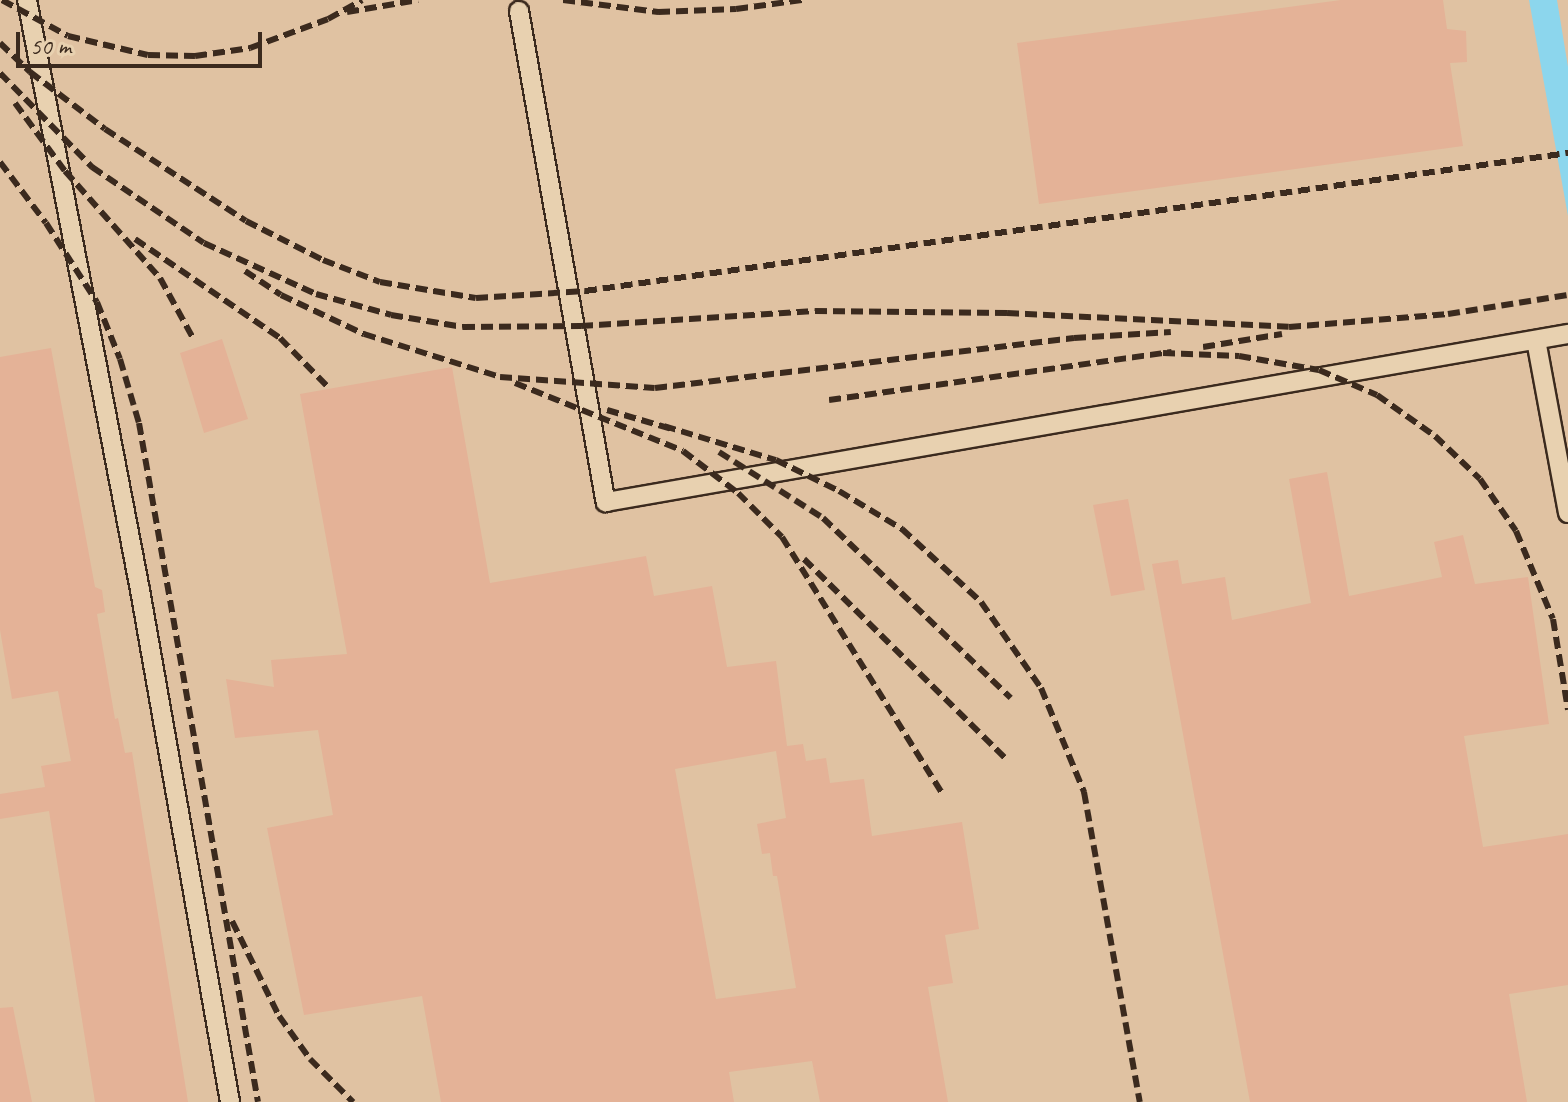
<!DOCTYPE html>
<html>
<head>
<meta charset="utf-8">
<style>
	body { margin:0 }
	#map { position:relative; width:1568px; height:1102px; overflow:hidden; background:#e8d1b0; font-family:Caveat,sans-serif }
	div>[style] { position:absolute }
	.built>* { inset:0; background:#e0c2a2 }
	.water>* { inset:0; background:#8cd6ed }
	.building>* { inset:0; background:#e4b297 }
	.roads { filter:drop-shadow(2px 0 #3b2a1e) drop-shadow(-2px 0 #3b2a1e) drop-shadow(0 2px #3b2a1e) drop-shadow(0 -2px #3b2a1e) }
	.lane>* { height:18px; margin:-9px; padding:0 9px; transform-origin:9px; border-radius:9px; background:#e8d1b0 }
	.rail>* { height:6px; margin-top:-3px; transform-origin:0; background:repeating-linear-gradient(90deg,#3b2a1e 0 12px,transparent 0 18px) }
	span { translate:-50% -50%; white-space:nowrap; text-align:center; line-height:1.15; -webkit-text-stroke:6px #e8d1b0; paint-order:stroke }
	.scale { position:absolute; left:16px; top:32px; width:246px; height:36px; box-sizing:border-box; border:4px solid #3b2a1e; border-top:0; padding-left:10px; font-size:24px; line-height:28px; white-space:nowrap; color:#3b2a1e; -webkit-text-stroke:6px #e8d1b0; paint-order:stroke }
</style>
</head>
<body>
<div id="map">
	<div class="built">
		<div style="clip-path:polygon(0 0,1568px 0,1568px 1102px,0 1102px)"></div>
	</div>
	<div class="water">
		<div style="clip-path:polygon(1529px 0,1557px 0,1568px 67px,1568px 216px)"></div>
	</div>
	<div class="building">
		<div style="clip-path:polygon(1341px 0,1443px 0,1447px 29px,1466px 31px,1467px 62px,1450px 63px,1463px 146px,1039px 204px,1017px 43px)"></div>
		<div style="clip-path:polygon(222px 339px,248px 419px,204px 433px,180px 353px)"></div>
		<div style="clip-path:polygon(51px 348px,95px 587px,102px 590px,105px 612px,97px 614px,115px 719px,118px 718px,125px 753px,132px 752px,188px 1102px,95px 1102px,49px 811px,0 819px,0 794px,45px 787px,41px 766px,71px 761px,58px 691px,12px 699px,0 630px,0 357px)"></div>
		<div style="clip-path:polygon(evenodd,452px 367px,490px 583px,646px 556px,654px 596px,712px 586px,727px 667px,776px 661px,787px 746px,803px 744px,806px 761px,826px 758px,830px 783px,864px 779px,872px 836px,962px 822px,979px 929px,945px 935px,953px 983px,928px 987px,948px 1102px,820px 1102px,812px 1061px,729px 1072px,734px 1102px,441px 1102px,422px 996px,304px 1015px,267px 828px,333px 815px,318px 730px,235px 738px,226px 679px,274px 687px,271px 660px,347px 654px,300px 394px,452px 367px,776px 751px,786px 818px,757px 824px,762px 854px,770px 853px,773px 876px,777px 876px,796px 988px,716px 999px,675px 769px,776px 751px)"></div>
		<div style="clip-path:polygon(1327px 472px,1349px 596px,1442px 577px,1434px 542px,1463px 535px,1475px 584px,1528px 577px,1549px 724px,1464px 736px,1483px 847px,1568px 834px,1568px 985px,1509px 994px,1527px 1102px,1250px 1102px,1152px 564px,1178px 560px,1182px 584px,1225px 577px,1232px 620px,1311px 603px,1289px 479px)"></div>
		<div style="clip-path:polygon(1128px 499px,1145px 590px,1111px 596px,1093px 505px)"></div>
		<div style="clip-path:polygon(13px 1007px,32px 1102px,0 1102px,0 1008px)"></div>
	</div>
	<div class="roads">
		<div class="lane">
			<div style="left:27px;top:0;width:601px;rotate:79.16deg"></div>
			<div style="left:140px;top:590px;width:520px;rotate:80.03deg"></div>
			<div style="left:519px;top:11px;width:499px;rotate:80deg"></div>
			<div style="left:606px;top:502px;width:977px;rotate:-9.91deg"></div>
			<div style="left:1536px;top:340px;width:176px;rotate:79.5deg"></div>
		</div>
	</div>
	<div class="rail">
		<div style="left:2px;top:0;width:75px;rotate:28.6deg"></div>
		<div style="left:68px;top:36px;width:82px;rotate:13.4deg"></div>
		<div style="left:148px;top:55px;width:47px;rotate:1.2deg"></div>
		<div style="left:195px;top:56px;width:56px;rotate:-8.3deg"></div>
		<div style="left:250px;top:48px;width:83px;rotate:-20.4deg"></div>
		<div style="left:328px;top:19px;width:39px;rotate:-29deg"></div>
		<div style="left:563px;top:0;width:96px;rotate:7.2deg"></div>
		<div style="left:658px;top:12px;width:78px;rotate:-2.2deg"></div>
		<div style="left:736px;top:9px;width:68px;rotate:-7.7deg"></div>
		<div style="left:347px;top:12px;width:72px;rotate:-9.6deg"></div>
		<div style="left:0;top:43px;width:42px;rotate:44deg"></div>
		<div style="left:30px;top:72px;width:94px;rotate:37.2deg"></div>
		<div style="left:105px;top:129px;width:168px;rotate:33.1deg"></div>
		<div style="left:246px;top:221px;width:86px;rotate:26.9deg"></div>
		<div style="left:323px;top:260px;width:61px;rotate:21.1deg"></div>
		<div style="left:380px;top:282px;width:97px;rotate:9.5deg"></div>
		<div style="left:476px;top:298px;width:109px;rotate:-3.7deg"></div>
		<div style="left:585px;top:291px;width:993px;rotate:-7.99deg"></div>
		<div style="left:0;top:73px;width:132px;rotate:45.6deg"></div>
		<div style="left:92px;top:167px;width:135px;rotate:34.2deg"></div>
		<div style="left:204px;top:243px;width:123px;rotate:24.5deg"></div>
		<div style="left:316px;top:294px;width:78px;rotate:15.6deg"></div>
		<div style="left:391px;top:315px;width:73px;rotate:9.5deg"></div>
		<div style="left:463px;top:327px;width:118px;rotate:-0.5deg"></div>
		<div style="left:581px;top:326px;width:234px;rotate:-3.7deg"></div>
		<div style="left:815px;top:311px;width:192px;rotate:0.6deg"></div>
		<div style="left:1007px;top:313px;width:282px;rotate:2.8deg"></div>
		<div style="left:1289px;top:327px;width:160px;rotate:-4.7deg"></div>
		<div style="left:1448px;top:314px;width:121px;rotate:-9deg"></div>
		<div style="left:15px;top:103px;width:84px;rotate:53.7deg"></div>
		<div style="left:65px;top:171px;width:143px;rotate:48.4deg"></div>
		<div style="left:160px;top:278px;width:68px;rotate:61.2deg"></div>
		<div style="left:0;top:162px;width:76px;rotate:53deg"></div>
		<div style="left:46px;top:223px;width:94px;rotate:57.2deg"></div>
		<div style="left:97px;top:302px;width:61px;rotate:68deg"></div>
		<div style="left:120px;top:359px;width:67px;rotate:73.5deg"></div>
		<div style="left:139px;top:423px;width:689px;rotate:80.06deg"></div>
		<div style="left:135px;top:239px;width:176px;rotate:34.3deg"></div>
		<div style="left:280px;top:338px;width:67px;rotate:45.6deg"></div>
		<div style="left:245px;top:271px;width:43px;rotate:33.7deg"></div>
		<div style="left:281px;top:295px;width:92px;rotate:25.2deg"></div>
		<div style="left:364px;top:334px;width:143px;rotate:17.5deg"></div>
		<div style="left:500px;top:377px;width:155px;rotate:4.1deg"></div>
		<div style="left:655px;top:388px;width:422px;rotate:-6.8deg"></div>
		<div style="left:1074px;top:338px;width:97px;rotate:-3.5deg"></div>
		<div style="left:1203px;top:347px;width:80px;rotate:-9.3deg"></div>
		<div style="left:1163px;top:353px;width:76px;rotate:2.3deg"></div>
		<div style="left:1239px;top:356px;width:81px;rotate:9.9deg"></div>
		<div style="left:1319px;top:370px;width:63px;rotate:23.3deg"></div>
		<div style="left:1377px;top:395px;width:71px;rotate:35.3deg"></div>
		<div style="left:1435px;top:436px;width:62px;rotate:43.7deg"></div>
		<div style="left:1480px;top:479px;width:63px;rotate:55.3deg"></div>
		<div style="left:1516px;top:531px;width:95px;rotate:67.2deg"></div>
		<div style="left:1553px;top:619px;width:92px;rotate:80.6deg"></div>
		<div style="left:515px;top:383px;width:181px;rotate:22deg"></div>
		<div style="left:683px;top:451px;width:69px;rotate:37.4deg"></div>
		<div style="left:738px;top:493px;width:62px;rotate:45deg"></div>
		<div style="left:782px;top:537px;width:304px;rotate:58deg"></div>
		<div style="left:829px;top:400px;width:346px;rotate:-8deg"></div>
		<div style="left:607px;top:410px;width:68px;rotate:16.3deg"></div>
		<div style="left:664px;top:426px;width:117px;rotate:16.9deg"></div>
		<div style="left:776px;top:460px;width:70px;rotate:26.2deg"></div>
		<div style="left:839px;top:491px;width:74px;rotate:31.1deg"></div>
		<div style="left:902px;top:529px;width:108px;rotate:42.7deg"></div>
		<div style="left:981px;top:602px;width:105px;rotate:55.1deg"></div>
		<div style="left:1041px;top:688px;width:113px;rotate:67.5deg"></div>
		<div style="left:1084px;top:792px;width:315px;rotate:79.8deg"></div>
		<div style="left:719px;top:452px;width:123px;rotate:32.4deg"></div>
		<div style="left:823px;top:518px;width:260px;rotate:43.8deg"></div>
		<div style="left:804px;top:559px;width:287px;rotate:44.7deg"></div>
		<div style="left:232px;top:921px;width:106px;rotate:63.7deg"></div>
		<div style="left:279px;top:1016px;width:53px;rotate:54.2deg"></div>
		<div style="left:310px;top:1059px;width:61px;rotate:45deg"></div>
	</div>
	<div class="scale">50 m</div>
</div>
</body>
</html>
